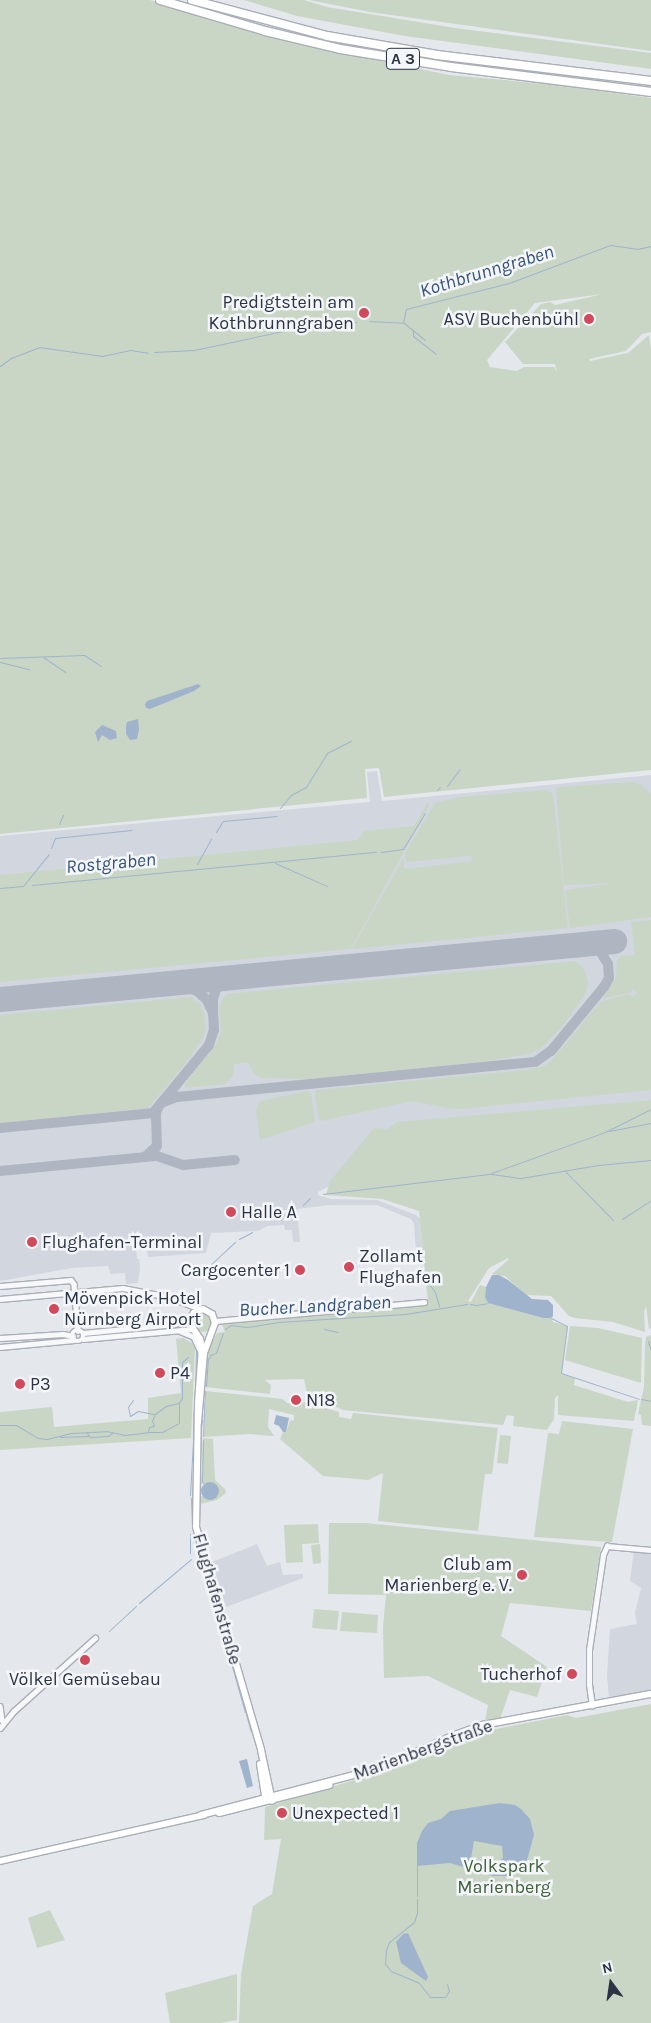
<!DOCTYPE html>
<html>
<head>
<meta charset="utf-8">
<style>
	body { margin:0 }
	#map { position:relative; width:651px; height:2023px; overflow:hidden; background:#e4e7ec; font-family:Karla,sans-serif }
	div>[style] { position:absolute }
	.built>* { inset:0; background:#d2d6de }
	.green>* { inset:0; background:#c9d6c5 }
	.round { border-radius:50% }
	.water>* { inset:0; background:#9fb4cc }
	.stream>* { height:1px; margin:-0.5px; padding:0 0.5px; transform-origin:0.5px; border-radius:0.5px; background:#9fb4cc }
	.taxiway>* { height:10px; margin:-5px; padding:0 5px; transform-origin:5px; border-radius:5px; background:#b0b6c1 }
	.runway>* { height:25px; margin:-12.5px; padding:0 12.5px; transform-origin:12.5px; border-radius:12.5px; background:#b0b6c1 }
	.roads { filter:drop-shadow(1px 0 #a9aeb7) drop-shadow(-1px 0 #a9aeb7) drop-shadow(0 1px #a9aeb7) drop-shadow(0 -1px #a9aeb7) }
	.minor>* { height:4.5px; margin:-2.25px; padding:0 2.25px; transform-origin:2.25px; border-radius:2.25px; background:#f7f8fa }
	.minor>.ring { margin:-2.25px; padding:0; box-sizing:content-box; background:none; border:4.5px solid #f7f8fa; border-radius:50% }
	.secondary>* { height:6px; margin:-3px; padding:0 3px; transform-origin:3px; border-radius:3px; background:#fff }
	.motorway>* { height:8px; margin:-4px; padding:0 4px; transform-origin:4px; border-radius:4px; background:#fff }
	.dots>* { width:14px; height:14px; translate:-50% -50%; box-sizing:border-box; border:2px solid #f4f6f9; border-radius:50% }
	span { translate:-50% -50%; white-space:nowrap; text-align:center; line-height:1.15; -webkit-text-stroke:5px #f4f6f9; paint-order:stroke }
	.shield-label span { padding:1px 4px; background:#f4f6f9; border:1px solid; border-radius:4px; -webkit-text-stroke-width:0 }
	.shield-label { font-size:16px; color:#2b3445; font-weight:700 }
	.poi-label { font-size:18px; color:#2b3445 }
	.right { translate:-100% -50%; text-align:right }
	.left { translate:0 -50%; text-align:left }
	.street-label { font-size:18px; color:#2b3445 }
	.park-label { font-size:18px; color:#3f6138 }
	.water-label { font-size:19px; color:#34527a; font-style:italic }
	.north { position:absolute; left:586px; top:1958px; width:50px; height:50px; -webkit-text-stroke:4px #f4f6f9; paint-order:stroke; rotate:346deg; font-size:14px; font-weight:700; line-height:20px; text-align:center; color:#2b3445 }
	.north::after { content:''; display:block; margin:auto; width:18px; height:22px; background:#2b3445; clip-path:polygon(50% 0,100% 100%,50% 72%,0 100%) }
</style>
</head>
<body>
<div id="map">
	<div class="built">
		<div style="clip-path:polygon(377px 771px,382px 801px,651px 775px,651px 1100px,457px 1119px,318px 1192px,318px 1195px,331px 1199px,377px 1200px,416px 1215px,420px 1219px,424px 1261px,387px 1264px,386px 1255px,416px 1252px,414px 1224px,411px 1219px,377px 1205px,330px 1205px,297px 1209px,300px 1242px,293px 1242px,292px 1230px,285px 1230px,284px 1225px,267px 1226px,258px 1231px,211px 1233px,206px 1253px,148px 1257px,146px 1238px,135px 1238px,137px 1259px,139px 1259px,140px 1267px,138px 1283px,126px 1284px,125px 1273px,111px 1274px,108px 1266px,72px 1268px,0 1281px,0 836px,370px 802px,367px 772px)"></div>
		<div style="clip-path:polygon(257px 1544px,267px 1566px,280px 1562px,283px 1575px,303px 1574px,303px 1578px,226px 1607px,212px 1562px)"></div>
		<div style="clip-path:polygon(634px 1550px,651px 1552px,651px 1692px,609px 1697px,607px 1675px,610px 1629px,637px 1624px,635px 1613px,641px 1588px,630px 1581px)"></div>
	</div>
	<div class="green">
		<div style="clip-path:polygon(evenodd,0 0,150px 0,280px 40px,449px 75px,558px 85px,651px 98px,651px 332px,642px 334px,626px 351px,589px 359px,590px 361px,628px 353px,649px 335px,651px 349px,651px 770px,384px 797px,379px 768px,365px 769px,367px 798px,0 834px,0 0,603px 294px,555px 305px,550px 302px,541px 304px,505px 342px,523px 364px,555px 364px,557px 372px,554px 367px,524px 367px,517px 371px,490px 367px,487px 360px,535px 303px,603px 294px)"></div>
		<div style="clip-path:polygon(244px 0,304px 0,327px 7px,455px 28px,651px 53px,651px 69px,405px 36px,297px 16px)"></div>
		<div style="clip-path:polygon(309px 0,651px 0,651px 51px,370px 12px)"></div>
		<div style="clip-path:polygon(632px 782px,640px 784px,651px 794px,651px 917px,570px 928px,565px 890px,615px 883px,564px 885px,556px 789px,560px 787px)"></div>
		<div style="clip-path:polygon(545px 790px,551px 792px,554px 802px,568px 928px,352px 949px,404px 857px,404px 868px,407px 869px,472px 861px,471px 856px,406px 862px,405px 853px,435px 803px,460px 797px)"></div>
		<div style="clip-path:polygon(428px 802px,429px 806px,351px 949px,0 982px,0 875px,358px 840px,364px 831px,414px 826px)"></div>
		<div style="clip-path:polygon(651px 920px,651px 1090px,461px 1109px,446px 1108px,413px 1101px,321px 1121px,319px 1119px,315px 1096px,316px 1090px,526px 1070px,544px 1066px,552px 1060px,600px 1002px,628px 994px,634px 997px,635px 994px,638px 993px,632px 989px,632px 992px,602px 999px,616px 978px,617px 960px,621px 956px,635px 955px,631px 922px)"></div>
		<div style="clip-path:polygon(576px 961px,585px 970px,588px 984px,586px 993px,563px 1026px,541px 1048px,532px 1053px,488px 1061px,310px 1079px,261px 1078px,254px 1074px,248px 1062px,234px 1064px,233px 1076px,225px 1084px,185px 1088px,185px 1084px,217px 1043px,221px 1031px,219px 1006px,226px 994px)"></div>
		<div style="clip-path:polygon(191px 997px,200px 1004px,204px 1013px,206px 1029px,204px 1036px,185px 1064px,148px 1108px,0 1123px,0 1015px)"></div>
		<div style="clip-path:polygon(308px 1091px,311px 1094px,315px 1122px,260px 1140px,256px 1110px,260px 1101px)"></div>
		<div style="clip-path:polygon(651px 1100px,651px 1328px,649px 1329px,646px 1306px,644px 1311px,645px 1332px,613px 1322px,575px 1318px,569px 1316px,551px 1296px,526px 1295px,505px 1276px,492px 1274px,509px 1259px,508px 1258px,489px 1268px,468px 1301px,471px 1302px,480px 1285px,486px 1287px,485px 1297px,488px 1303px,543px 1318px,551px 1318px,553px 1322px,568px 1326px,561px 1374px,575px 1378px,574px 1385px,628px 1402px,638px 1400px,634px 1421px,558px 1415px,558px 1395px,555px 1398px,554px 1419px,547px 1430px,513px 1426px,514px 1416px,507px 1415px,503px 1425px,343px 1410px,330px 1404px,308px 1399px,304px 1379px,265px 1380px,271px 1385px,270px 1394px,205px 1387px,208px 1350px,217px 1333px,225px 1332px,222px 1324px,428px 1303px,419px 1211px,382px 1199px,326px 1195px,330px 1181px,374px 1128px,388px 1129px,397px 1122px)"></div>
		<div class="round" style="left:193px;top:1312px;width:20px;height:20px"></div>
		<div style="clip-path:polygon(570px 1326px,598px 1328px,642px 1338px,641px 1383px,565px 1360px)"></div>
		<div style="clip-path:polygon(651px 1335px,651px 1426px,642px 1425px,641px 1415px,638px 1414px,644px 1387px,645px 1343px,646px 1337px)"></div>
		<div style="clip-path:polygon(183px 1338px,192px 1343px,195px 1349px,191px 1438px,0 1450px,0 1412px,52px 1407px,54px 1427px,148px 1419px,148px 1398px,181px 1393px,176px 1339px)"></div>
		<div style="clip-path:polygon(206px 1391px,283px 1399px,287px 1403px,299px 1404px,304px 1402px,339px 1412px,339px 1417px,351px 1419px,353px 1413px,498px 1428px,492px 1474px,485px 1474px,478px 1531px,378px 1521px,383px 1473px,368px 1480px,323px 1476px,280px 1439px,283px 1432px,286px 1432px,290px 1421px,294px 1420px,294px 1415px,269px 1409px,268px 1427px,274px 1436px,249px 1434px,204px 1437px)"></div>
		<div style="clip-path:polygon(562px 1421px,633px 1429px,612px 1542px,534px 1537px,548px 1433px,559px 1434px)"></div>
		<div style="clip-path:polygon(500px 1435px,511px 1436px,508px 1464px,497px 1463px)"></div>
		<div style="clip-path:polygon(203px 1438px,213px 1439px,215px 1480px,225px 1489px,226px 1493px,217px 1500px,200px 1504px,201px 1496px,213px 1498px,203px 1483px,201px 1485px)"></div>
		<div style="clip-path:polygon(329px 1523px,366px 1523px,601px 1547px,591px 1611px,510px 1603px,501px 1636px,547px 1667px,537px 1697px,510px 1690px,500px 1719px,485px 1721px,488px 1705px,428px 1676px,384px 1678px,383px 1627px,386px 1595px,328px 1594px)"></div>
		<div style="clip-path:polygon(318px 1524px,319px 1543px,302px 1544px,303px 1562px,286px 1563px,284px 1525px)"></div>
		<div style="clip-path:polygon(320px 1544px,321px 1563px,313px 1564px,311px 1545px)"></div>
		<div style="clip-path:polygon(314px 1609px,339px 1611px,337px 1630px,312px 1628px)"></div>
		<div style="clip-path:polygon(342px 1612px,378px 1615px,377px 1633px,340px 1631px)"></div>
		<div style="clip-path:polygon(651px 1704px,651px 2023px,239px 2023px,241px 1974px,253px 1906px,272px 1894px,281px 1839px,264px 1840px,265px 1807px,394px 1768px,471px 1734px,567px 1715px,576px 1718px)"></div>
		<div style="clip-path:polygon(50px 1910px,65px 1940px,37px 1948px,28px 1918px)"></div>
		<div style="clip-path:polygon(237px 1974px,237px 2020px,220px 2023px,170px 2023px,165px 1993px)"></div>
	</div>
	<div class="water">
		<div style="clip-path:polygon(198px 684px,201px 686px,194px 691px,150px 709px,146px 708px,145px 704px,147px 701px)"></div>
		<div style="clip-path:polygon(138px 719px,139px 730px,137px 739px,130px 740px,126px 734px,126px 726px,127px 722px)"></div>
		<div style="clip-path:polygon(102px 725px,116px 731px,117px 738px,110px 740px,102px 735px,98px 742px,95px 732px)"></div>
		<div style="clip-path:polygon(492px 1275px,499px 1275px,508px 1280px,532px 1299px,548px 1300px,553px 1305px,553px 1316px,551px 1318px,543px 1318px,488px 1303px,485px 1297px,486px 1287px)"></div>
		<div style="clip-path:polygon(276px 1415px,289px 1418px,286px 1432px,283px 1432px,279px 1426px,274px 1424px)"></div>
		<div class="round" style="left:201px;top:1482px;width:18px;height:18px"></div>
		<div style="clip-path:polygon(247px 1759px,253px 1786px,247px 1788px,239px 1761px)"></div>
		<div style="clip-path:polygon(evenodd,500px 1803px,515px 1805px,521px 1809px,530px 1819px,534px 1835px,527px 1860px,516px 1871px,507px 1876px,493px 1876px,450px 1863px,417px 1866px,417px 1843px,422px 1831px,428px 1823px,441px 1819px,450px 1811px,500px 1803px,474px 1841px,502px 1846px,503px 1858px,495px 1865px,482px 1864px,471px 1859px,474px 1841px)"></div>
		<div style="clip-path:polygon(408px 1933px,428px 1977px,426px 1981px,401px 1963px,396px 1942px,403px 1934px)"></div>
	</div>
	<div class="stream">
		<div style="left:369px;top:321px;width:34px;rotate:3deg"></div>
		<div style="left:403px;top:323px;width:14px;rotate:-78deg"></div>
		<div style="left:406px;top:309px;width:106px;rotate:-14.2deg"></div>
		<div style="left:509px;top:283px;width:108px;rotate:-20.6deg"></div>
		<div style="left:610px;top:245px;width:27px;rotate:8deg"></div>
		<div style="left:637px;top:249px;width:14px;rotate:-12deg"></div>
		<div style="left:404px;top:323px;width:27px;rotate:39deg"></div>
		<div style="left:413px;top:330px;width:6px;rotate:90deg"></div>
		<div style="left:413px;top:336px;width:29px;rotate:38deg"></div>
		<div style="left:154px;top:352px;width:40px;rotate:-2.9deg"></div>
		<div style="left:194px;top:350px;width:116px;rotate:-12deg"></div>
		<div style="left:307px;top:326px;width:49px;rotate:-4.7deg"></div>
		<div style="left:0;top:366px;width:14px;rotate:-36deg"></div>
		<div style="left:11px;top:358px;width:30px;rotate:-21deg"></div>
		<div style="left:39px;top:347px;width:64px;rotate:8.1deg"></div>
		<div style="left:102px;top:356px;width:29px;rotate:-12deg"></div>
		<div style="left:130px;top:350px;width:18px;rotate:9deg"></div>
		<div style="left:43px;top:657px;width:27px;rotate:34deg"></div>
		<div style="left:0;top:658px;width:84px;rotate:-2deg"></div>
		<div style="left:84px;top:655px;width:20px;rotate:33deg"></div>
		<div style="left:0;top:662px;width:30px;rotate:14deg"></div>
		<div style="left:447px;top:786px;width:21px;rotate:-53deg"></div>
		<div style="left:437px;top:790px;width:4px;rotate:-45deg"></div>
		<div style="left:280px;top:808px;width:17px;rotate:-50deg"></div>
		<div style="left:291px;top:795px;width:17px;rotate:-28deg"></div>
		<div style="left:306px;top:787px;width:40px;rotate:-58deg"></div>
		<div style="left:327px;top:753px;width:27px;rotate:-27deg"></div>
		<div style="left:59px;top:824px;width:10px;rotate:-66deg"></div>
		<div style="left:216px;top:832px;width:13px;rotate:-58deg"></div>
		<div style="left:223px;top:821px;width:54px;rotate:-5.3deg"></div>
		<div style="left:51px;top:848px;width:11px;rotate:-68deg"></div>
		<div style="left:55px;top:838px;width:77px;rotate:-5.9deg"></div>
		<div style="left:381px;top:852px;width:22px;rotate:-8deg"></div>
		<div style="left:403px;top:849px;width:42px;rotate:-58.6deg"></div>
		<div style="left:275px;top:863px;width:57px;rotate:23.9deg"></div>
		<div style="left:197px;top:864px;width:29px;rotate:-61deg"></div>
		<div style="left:32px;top:885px;width:346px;rotate:-5.5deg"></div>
		<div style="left:0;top:888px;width:23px;rotate:-5deg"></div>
		<div style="left:23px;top:886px;width:41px;rotate:-50.9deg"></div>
		<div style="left:609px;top:1131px;width:43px;rotate:-10.8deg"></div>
		<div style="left:565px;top:1171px;width:69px;rotate:45.6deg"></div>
		<div style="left:491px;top:1174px;width:30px;rotate:8deg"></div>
		<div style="left:521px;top:1178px;width:78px;rotate:-9.6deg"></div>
		<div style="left:598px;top:1165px;width:53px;rotate:-5.4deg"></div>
		<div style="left:323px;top:1194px;width:167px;rotate:-6.9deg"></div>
		<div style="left:489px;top:1174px;width:123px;rotate:-19.9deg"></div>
		<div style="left:605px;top:1132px;width:51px;rotate:-26.6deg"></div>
		<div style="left:303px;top:1205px;width:10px;rotate:-45deg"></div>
		<div style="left:622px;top:1219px;width:35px;rotate:-33deg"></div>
		<div style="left:239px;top:1239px;width:15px;rotate:-28deg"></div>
		<div style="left:208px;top:1267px;width:37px;rotate:-43deg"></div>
		<div style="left:199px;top:1275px;width:6px;rotate:-51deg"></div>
		<div style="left:429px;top:1284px;width:10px;rotate:53deg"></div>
		<div style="left:435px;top:1292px;width:15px;rotate:74deg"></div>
		<div style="left:470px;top:1304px;width:6px;rotate:9deg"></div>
		<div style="left:476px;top:1305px;width:12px;rotate:-9deg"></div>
		<div style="left:551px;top:1318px;width:18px;rotate:27deg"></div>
		<div style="left:567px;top:1326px;width:47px;rotate:97.3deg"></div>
		<div style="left:561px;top:1373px;width:82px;rotate:18.4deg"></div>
		<div style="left:225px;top:1329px;width:7px;rotate:-34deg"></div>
		<div style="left:231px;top:1325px;width:16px;rotate:7deg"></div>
		<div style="left:247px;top:1327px;width:31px;rotate:-9deg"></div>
		<div style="left:278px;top:1322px;width:127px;rotate:-3.6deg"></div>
		<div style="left:405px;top:1314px;width:63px;rotate:-9.2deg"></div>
		<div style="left:324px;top:1329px;width:14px;rotate:12deg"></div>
		<div style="left:648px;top:1341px;width:10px;rotate:73deg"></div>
		<div style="left:210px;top:1355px;width:6px;rotate:-18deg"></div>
		<div style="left:216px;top:1353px;width:21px;rotate:-71deg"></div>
		<div style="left:206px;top:1386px;width:27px;rotate:-86deg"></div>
		<div style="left:208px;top:1359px;width:5px;rotate:-53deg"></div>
		<div style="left:195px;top:1397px;width:47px;rotate:-88.8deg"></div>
		<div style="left:641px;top:1399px;width:10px;rotate:11deg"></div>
		<div style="left:133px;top:1400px;width:9px;rotate:126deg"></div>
		<div style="left:128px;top:1407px;width:9px;rotate:77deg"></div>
		<div style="left:130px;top:1416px;width:9px;rotate:-32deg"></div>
		<div style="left:138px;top:1411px;width:16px;rotate:11deg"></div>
		<div style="left:194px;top:1406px;width:6px;rotate:-81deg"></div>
		<div style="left:0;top:1425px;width:16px"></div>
		<div style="left:16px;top:1425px;width:26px;rotate:31deg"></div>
		<div style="left:38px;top:1438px;width:9px;rotate:6deg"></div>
		<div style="left:47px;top:1439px;width:25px;rotate:-14deg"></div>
		<div style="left:71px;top:1433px;width:35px;rotate:-3deg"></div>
		<div style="left:106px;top:1431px;width:19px;rotate:12deg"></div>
		<div style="left:125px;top:1435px;width:23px;rotate:-7deg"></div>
		<div style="left:148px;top:1432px;width:5px;rotate:-79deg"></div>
		<div style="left:149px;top:1427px;width:5px;rotate:-11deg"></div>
		<div style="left:154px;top:1426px;width:5px;rotate:-112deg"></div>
		<div style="left:152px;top:1421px;width:8px;rotate:-67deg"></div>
		<div style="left:155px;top:1414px;width:14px;rotate:-36deg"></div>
		<div style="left:166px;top:1406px;width:13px;rotate:-13deg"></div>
		<div style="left:179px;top:1403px;width:6px;rotate:-59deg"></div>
		<div style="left:182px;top:1398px;width:36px;rotate:-90deg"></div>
		<div style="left:182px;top:1362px;width:8px;rotate:-40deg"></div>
		<div style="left:201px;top:1428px;width:8px;rotate:-83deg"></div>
		<div style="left:148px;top:1432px;width:14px"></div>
		<div style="left:162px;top:1432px;width:19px;rotate:-28deg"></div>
		<div style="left:179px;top:1423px;width:20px;rotate:-90deg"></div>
		<div style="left:87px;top:1433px;width:5px;rotate:53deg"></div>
		<div style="left:90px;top:1437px;width:18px;rotate:-3deg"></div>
		<div style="left:108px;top:1436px;width:5px;rotate:-37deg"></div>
		<div style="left:203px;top:1436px;width:45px;rotate:-87.5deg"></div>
		<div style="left:60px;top:1437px;width:29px;rotate:-2deg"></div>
		<div style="left:193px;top:1437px;width:25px;rotate:-88deg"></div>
		<div style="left:203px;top:1440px;width:41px;rotate:91.4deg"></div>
		<div style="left:202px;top:1481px;width:2px;rotate:63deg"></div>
		<div style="left:200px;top:1449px;width:9px;rotate:-84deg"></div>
		<div style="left:190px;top:1495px;width:53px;rotate:-86.8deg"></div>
		<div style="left:191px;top:1498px;width:26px;rotate:88deg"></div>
		<div style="left:192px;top:1524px;width:25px;rotate:78deg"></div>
		<div style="left:190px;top:1534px;width:19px;rotate:90deg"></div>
		<div style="left:199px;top:1556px;width:23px;rotate:72deg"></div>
		<div style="left:206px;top:1579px;width:66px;rotate:73.2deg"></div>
		<div style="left:139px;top:1603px;width:68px;rotate:-40.2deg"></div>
		<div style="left:109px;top:1631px;width:37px;rotate:-43deg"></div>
		<div style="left:226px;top:1645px;width:70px;rotate:74.2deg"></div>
		<div style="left:246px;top:1714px;width:18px;rotate:74deg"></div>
		<div style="left:417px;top:1866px;width:30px;rotate:90deg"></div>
		<div style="left:417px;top:1899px;width:14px;rotate:90deg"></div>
		<div style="left:417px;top:1913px;width:9px;rotate:108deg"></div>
		<div style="left:414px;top:1922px;width:32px;rotate:141deg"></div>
		<div style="left:389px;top:1942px;width:9px;rotate:111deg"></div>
		<div style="left:386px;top:1950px;width:14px;rotate:94deg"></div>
		<div style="left:385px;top:1964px;width:9px;rotate:49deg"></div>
		<div style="left:391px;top:1971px;width:30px;rotate:23deg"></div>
		<div style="left:419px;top:1983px;width:18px;rotate:52deg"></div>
		<div style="left:430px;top:1997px;width:15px"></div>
		<div style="left:445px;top:1997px;width:7px;rotate:-56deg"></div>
		<div style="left:449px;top:1991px;width:7px;rotate:-106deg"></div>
	</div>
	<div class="taxiway">
		<div style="left:213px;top:1010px;width:11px;rotate:-90deg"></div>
		<div style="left:213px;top:999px;width:10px;rotate:-73deg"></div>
		<div style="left:216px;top:989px;width:16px;rotate:-40deg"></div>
		<div style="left:228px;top:979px;width:10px;rotate:-11deg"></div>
		<div style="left:161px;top:1103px;width:17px;rotate:-21deg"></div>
		<div style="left:177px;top:1097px;width:360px;rotate:-5.6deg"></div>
		<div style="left:535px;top:1062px;width:19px;rotate:-35deg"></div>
		<div style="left:551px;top:1051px;width:83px;rotate:-50.4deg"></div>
		<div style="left:604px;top:987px;width:10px;rotate:-61deg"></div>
		<div style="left:609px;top:978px;width:14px;rotate:-94deg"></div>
		<div style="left:608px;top:964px;width:15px;rotate:-122deg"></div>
		<div style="left:600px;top:951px;width:15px;rotate:-157deg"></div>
		<div style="left:586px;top:945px;width:13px;rotate:180deg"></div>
		<div style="left:0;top:1128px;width:154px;rotate:-5.6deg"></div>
		<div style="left:153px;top:1113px;width:88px;rotate:-50.5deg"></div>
		<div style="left:209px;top:1045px;width:16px;rotate:-72deg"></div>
		<div style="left:214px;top:1030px;width:17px;rotate:-93deg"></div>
		<div style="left:213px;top:1013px;width:14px;rotate:-115deg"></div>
		<div style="left:207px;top:1000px;width:13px;rotate:-138deg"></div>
		<div style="left:197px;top:991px;width:24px;rotate:-161deg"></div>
		<div style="left:145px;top:1157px;width:16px;rotate:-43deg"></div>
		<div style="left:157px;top:1146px;width:33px;rotate:-92deg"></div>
		<div style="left:156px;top:1113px;width:5px;rotate:-68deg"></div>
		<div style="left:0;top:1171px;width:158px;rotate:-5.5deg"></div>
		<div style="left:157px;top:1156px;width:28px;rotate:19deg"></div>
		<div style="left:183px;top:1165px;width:52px;rotate:-5.5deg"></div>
	</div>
	<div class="runway">
		<div style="left:0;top:999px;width:617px;rotate:-5.4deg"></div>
	</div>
	<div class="roads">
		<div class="minor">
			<div style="left:0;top:1286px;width:71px;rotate:-4.8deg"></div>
			<div style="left:71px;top:1280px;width:5px;rotate:53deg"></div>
			<div style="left:74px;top:1284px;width:47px;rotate:85.1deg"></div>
			<div style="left:0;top:1299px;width:123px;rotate:-5.1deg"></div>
			<div style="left:123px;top:1288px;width:47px;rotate:11.1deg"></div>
			<div style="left:169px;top:1297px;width:33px;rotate:21deg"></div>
			<div style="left:215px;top:1321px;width:210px;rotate:-5.2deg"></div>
			<div class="ring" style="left:72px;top:1330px;width:7.5px;height:7.5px"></div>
			<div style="left:180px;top:1331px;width:15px;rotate:23deg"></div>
			<div style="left:194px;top:1337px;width:17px;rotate:65deg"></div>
			<div style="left:83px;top:1333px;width:92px;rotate:-5.6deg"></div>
			<div style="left:175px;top:1324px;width:16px;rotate:-18deg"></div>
			<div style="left:0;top:1338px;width:63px;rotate:-3.6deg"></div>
			<div style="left:63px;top:1334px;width:10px;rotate:11deg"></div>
			<div style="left:83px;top:1339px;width:110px;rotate:-5.2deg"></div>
			<div style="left:0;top:1347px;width:74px;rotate:-5.4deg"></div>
			<div style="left:0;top:1706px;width:14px;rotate:82deg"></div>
			<div style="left:592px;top:1706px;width:21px;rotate:-98deg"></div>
			<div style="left:589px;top:1685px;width:35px;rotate:-90deg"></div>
			<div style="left:589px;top:1650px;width:96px;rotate:-81.6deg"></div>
			<div style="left:603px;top:1555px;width:10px;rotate:-66deg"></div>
			<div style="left:607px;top:1546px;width:44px;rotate:5.2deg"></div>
			<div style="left:0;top:1728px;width:22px;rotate:-51deg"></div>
			<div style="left:14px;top:1711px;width:109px;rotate:-42deg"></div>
		</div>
		<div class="secondary">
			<div style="left:198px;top:1422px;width:69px;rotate:-85deg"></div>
			<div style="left:204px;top:1353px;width:32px;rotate:-70deg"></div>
			<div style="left:215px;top:1323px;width:9px;rotate:-108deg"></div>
			<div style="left:212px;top:1314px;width:10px;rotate:-151deg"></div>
			<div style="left:203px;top:1309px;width:10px;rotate:156deg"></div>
			<div style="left:194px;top:1313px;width:7px;rotate:124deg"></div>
			<div style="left:190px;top:1319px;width:8px;rotate:76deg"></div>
			<div style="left:192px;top:1327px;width:14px;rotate:56deg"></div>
			<div style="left:200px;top:1339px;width:8px;rotate:76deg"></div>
			<div style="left:202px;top:1347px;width:56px;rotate:94.1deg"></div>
			<div style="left:198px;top:1403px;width:124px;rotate:90.9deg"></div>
			<div style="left:196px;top:1527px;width:232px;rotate:73.7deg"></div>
			<div style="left:261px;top:1750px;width:52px;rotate:77.8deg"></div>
			<div style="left:260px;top:1764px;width:37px;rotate:81deg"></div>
			<div style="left:219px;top:1813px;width:114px;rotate:-14.2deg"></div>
			<div style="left:201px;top:1815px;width:185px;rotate:-14.7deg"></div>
			<div style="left:380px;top:1768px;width:79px;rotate:-24deg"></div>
			<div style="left:452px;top:1736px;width:33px;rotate:-20deg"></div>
			<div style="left:483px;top:1725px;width:171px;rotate:-10.5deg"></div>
			<div style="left:0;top:1861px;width:209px;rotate:-12.7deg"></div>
		</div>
		<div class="motorway">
			<div style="left:160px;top:0;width:109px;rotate:16.4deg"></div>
			<div style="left:265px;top:31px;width:77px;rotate:13.5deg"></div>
			<div style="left:340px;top:49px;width:112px;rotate:9.2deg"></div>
			<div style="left:451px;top:67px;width:202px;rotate:7.1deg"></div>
			<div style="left:192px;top:0;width:140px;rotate:14.9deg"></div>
			<div style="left:327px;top:36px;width:112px;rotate:9.8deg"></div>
			<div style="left:437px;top:55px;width:216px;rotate:6.9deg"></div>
		</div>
	</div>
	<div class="dots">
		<div style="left:364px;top:313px;background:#d1495b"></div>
		<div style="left:589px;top:319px;background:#d1495b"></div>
		<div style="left:231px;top:1212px;background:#d1495b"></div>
		<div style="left:32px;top:1242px;background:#d1495b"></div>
		<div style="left:349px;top:1267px;background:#d1495b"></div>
		<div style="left:300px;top:1270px;background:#d1495b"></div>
		<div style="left:54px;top:1309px;background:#d1495b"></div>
		<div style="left:160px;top:1373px;background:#d1495b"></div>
		<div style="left:20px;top:1384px;background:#d1495b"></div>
		<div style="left:296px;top:1400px;background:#d1495b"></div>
		<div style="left:522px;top:1575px;background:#d1495b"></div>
		<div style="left:85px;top:1660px;background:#d1495b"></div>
		<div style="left:572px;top:1674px;background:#d1495b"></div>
		<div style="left:282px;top:1813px;background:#d1495b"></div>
	</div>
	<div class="shield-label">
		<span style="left:403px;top:59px">A 3</span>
	</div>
	<div class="poi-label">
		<span class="right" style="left:354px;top:313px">Predigtstein am<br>Kothbrunngraben</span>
		<span class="right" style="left:579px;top:319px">ASV Buchenbühl</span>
		<span class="left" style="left:241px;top:1212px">Halle A</span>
		<span class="left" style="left:42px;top:1242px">Flughafen-Terminal</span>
		<span class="left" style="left:359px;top:1267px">Zollamt<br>Flughafen</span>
		<span class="right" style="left:290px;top:1270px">Cargocenter 1</span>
		<span class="left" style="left:64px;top:1309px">Mövenpick Hotel<br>Nürnberg Airport</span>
		<span class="left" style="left:170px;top:1373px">P4</span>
		<span class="left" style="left:30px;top:1384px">P3</span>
		<span class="left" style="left:306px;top:1400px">N18</span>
		<span class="right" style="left:512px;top:1575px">Club am<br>Marienberg e. V.</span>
		<span class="right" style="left:562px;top:1674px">Tucherhof</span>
		<span style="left:85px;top:1679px">Völkel Gemüsebau</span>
		<span class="left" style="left:292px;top:1813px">Unexpected 1</span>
	</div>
	<div class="street-label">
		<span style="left:217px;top:1599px;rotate:74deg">Flughafenstraße</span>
		<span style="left:423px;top:1750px;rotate:-20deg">Marienbergstraße</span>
	</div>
	<div class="park-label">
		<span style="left:504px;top:1877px">Volkspark<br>Marienberg</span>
	</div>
	<div class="water-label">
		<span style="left:487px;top:272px;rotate:-17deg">Kothbrunngraben</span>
		<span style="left:111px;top:864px;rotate:-5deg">Rostgraben</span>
		<span style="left:315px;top:1307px;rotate:-3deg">Bucher Landgraben</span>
	</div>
	<div class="north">N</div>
</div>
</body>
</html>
